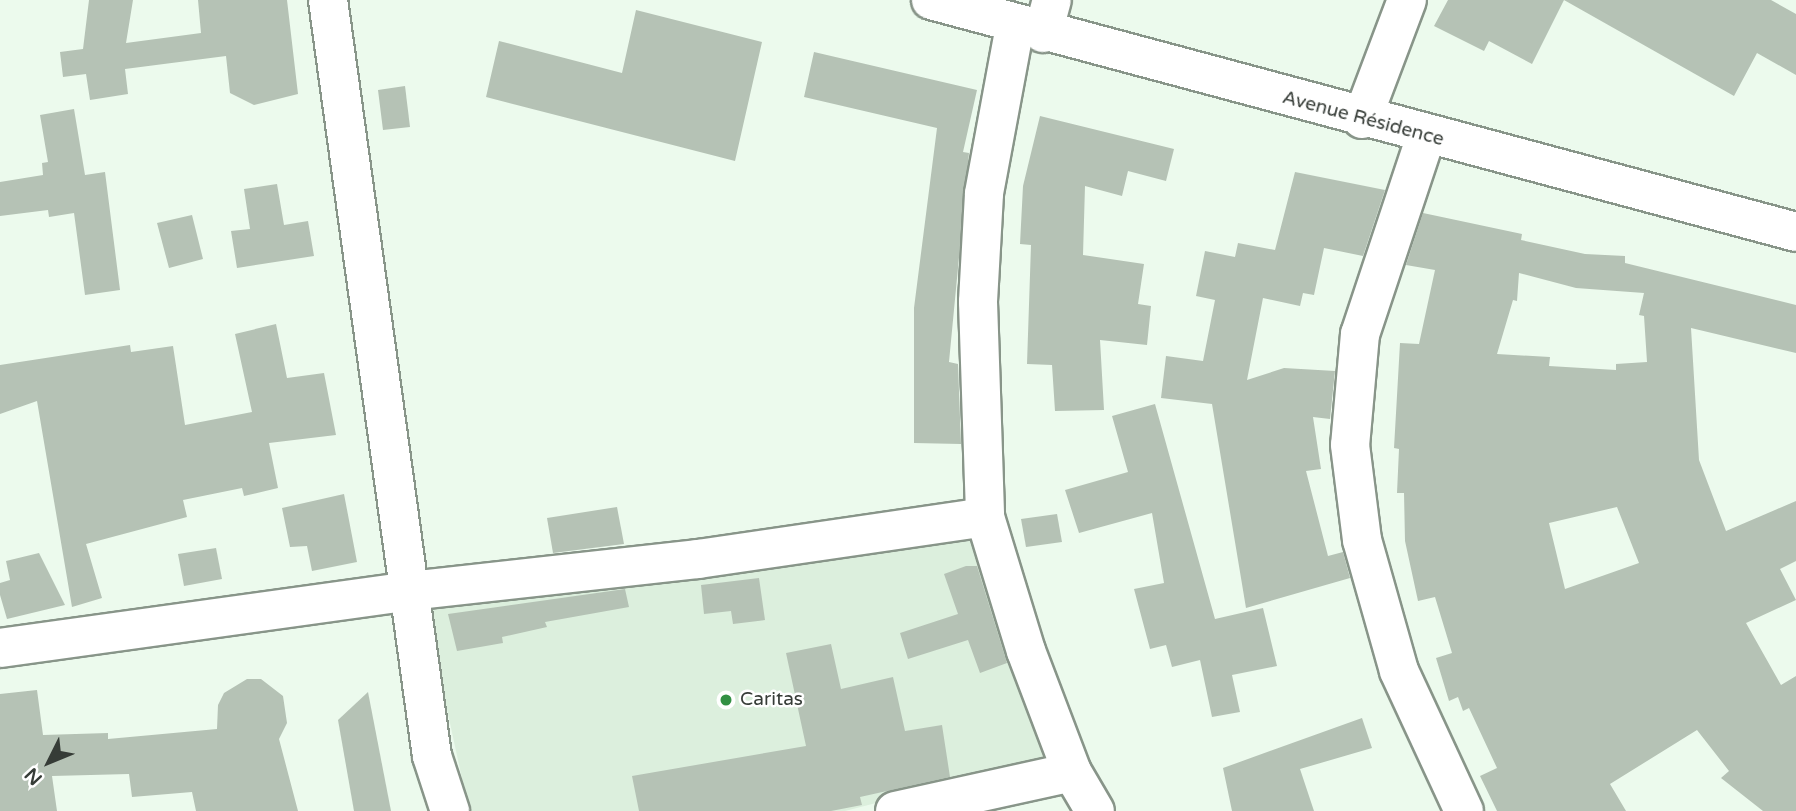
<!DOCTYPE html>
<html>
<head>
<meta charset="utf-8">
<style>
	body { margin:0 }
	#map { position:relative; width:1796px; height:811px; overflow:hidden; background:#ecfaed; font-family:"Varela Round",sans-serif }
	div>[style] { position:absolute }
	.built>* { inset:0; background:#dcefdd }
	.building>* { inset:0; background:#b5c2b5 }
	.roads { filter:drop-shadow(2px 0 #889589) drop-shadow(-2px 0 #889589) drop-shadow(0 2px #889589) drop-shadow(0 -2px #889589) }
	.minor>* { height:38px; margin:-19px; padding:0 19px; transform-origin:19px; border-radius:19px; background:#fff }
	.secondary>* { height:38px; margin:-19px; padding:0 19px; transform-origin:19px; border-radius:19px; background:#fff }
	.dots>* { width:19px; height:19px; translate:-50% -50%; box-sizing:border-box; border:4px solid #fff; border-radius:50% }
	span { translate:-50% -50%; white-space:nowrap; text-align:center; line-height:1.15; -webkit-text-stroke:5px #fff; paint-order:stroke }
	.street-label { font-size:19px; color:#363c37 }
	.poi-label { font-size:19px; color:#363c37 }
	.left { translate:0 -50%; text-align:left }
	.north { position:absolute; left:14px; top:727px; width:70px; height:70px; -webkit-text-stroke:5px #fff; paint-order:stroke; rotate:227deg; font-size:19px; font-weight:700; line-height:28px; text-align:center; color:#363c37 }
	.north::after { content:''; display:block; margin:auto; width:24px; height:32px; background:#363c37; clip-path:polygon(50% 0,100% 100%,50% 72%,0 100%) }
</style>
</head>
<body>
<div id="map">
	<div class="built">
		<div style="clip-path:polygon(980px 535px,1051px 758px,845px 811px,469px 811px,424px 603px)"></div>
	</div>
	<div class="building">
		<div style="clip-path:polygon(89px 0,133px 0,126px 43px,201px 33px,198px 0,287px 0,298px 94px,254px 105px,230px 93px,226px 56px,125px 69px,128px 94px,90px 100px,86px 74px,63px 77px,60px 52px,83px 49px)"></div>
		<div style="clip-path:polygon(1448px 0,1771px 0,1796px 14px,1796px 75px,1757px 53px,1734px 96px,1564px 0,1532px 64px,1489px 41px,1484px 51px,1434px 26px)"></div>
		<div style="clip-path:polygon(636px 10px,762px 42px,735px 161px,486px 97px,499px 41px,622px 73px)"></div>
		<div style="clip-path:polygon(814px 52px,977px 90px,963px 152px,969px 153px,949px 362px,958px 364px,961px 444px,914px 443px,914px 308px,937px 128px,804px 97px)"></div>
		<div style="clip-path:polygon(405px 86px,410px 127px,383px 130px,378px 90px)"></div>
		<div style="clip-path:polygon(74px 109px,85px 175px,105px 172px,120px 290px,85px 295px,74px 213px,49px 217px,48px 210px,0 216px,0 182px,43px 175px,42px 163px,48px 162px,40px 115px)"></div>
		<div style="clip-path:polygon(1040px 116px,1174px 149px,1166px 181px,1128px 171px,1122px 196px,1085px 186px,1083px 255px,1144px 264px,1138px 304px,1151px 306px,1147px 345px,1100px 340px,1104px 410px,1055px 411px,1052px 365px,1027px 364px,1031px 245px,1020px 244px,1023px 186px)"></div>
		<div style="clip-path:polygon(1295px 172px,1385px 190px,1363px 256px,1324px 248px,1314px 295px,1303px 293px,1300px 306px,1263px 298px,1247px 380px,1284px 368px,1335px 371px,1330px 419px,1313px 417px,1321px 469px,1306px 471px,1328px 556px,1343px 552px,1350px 578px,1246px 608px,1212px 404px,1161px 398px,1166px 356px,1203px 361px,1215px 300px,1196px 296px,1205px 251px,1235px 257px,1238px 243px,1275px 250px)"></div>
		<div style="clip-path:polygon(277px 184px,284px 225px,308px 221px,314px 256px,237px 268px,231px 231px,250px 229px,244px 189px)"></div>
		<div style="clip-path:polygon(evenodd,1423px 213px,1522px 234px,1521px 240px,1585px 254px,1625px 256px,1625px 263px,1796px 305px,1796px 353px,1691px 328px,1699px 460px,1726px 531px,1796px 501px,1796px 561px,1780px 569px,1796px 600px,1746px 623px,1781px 685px,1796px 676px,1796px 811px,1763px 811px,1721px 778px,1729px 771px,1697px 730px,1610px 784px,1626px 811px,1497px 811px,1480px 776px,1497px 768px,1469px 708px,1463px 711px,1458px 697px,1449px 701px,1436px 658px,1452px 653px,1435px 597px,1418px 601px,1405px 541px,1404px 493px,1397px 493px,1399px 449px,1394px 448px,1400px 343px,1419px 344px,1435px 270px,1406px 265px,1423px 213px,1519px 273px,1576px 288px,1644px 293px,1639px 315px,1644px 316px,1647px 362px,1616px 364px,1616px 370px,1549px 366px,1550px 357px,1497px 354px,1513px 300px,1517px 301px,1519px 273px,1423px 213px,1617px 507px,1639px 563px,1565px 589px,1549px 523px,1617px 507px)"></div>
		<div style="clip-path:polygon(192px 215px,203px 259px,169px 268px,157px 223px)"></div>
		<div style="clip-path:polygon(276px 324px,287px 378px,324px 373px,336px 435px,269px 443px,278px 488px,244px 496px,242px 488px,183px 500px,187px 517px,86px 544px,102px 598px,72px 607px,37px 401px,0 414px,0 365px,130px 345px,131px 352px,173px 346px,185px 425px,252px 412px,235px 334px)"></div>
		<div style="clip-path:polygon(1155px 404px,1215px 619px,1263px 608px,1277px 666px,1232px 675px,1240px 712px,1212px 717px,1200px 660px,1172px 667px,1166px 645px,1150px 649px,1134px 589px,1164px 583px,1152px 513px,1079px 533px,1065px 490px,1128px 472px,1112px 416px)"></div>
		<div style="clip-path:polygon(344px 494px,357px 562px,312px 571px,307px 546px,290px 547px,282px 508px)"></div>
		<div style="clip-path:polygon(617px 507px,624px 544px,553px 553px,547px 518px)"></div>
		<div style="clip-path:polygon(1057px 514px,1062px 542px,1026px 547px,1021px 519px)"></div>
		<div style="clip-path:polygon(216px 548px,222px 579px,184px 586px,178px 554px)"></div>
		<div style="clip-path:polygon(39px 553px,65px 605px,7px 619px,0 595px,0 583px,10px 580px,6px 561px)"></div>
		<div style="clip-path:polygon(966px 566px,977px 566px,1007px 663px,980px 673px,968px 640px,908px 659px,900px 633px,958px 614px,944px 574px)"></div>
		<div style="clip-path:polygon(759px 578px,765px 620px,733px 624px,731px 611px,704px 614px,701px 585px)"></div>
		<div style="clip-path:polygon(625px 589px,629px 607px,545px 622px,547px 627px,502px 637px,503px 643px,457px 651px,448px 614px)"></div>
		<div style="clip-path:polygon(831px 644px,841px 689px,893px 677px,905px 731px,942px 725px,950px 777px,860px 797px,862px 805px,831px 811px,639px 811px,632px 776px,806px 746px,786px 653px)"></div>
		<div style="clip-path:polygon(247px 679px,261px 679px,283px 696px,287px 723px,279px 739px,298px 811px,196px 811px,192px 792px,132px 797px,129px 774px,52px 776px,57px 811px,0 811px,0 694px,37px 690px,43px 735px,108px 733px,108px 739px,217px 729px,218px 705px,224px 693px)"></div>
		<div style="clip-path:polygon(368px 692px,391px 811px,354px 811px,338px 720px)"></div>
		<div style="clip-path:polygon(1362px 718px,1372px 748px,1300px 769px,1314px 811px,1232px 811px,1223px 768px)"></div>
	</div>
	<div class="roads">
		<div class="minor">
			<div style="left:328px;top:0;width:763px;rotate:82.17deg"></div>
			<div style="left:432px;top:756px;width:58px;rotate:71.9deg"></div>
			<div style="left:1015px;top:26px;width:171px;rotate:100.5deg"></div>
			<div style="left:984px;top:194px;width:108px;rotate:93.2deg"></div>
			<div style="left:978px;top:302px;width:215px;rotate:88.1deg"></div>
			<div style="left:985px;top:517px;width:140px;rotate:73deg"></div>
			<div style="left:1026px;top:651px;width:129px;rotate:69.2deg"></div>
			<div style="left:1072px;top:772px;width:45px;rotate:59.5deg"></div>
			<div style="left:1043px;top:33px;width:34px;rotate:-75deg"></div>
			<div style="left:1362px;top:119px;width:127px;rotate:-69.3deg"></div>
			<div style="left:1426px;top:136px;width:209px;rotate:108.4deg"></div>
			<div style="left:1360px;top:334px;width:111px;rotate:95.1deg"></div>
			<div style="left:1350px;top:445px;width:96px;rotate:82.8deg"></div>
			<div style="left:1362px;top:540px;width:136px;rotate:74.2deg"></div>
			<div style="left:1399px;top:671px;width:154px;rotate:65.1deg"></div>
			<div style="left:0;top:648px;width:413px;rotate:-7.9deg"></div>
			<div style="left:409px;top:591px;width:291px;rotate:-6.3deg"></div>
			<div style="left:698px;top:559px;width:290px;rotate:-8.3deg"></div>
			<div style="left:895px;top:811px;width:181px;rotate:-12.4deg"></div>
		</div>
		<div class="secondary">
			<div style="left:931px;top:0;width:896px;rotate:15.01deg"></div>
		</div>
	</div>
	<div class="dots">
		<div style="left:726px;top:700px;background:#329043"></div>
	</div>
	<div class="street-label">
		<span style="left:1363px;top:119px;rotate:15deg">Avenue Résidence</span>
	</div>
	<div class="poi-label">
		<span class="left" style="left:740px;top:700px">Caritas</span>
	</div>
	<div class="north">N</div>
</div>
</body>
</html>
